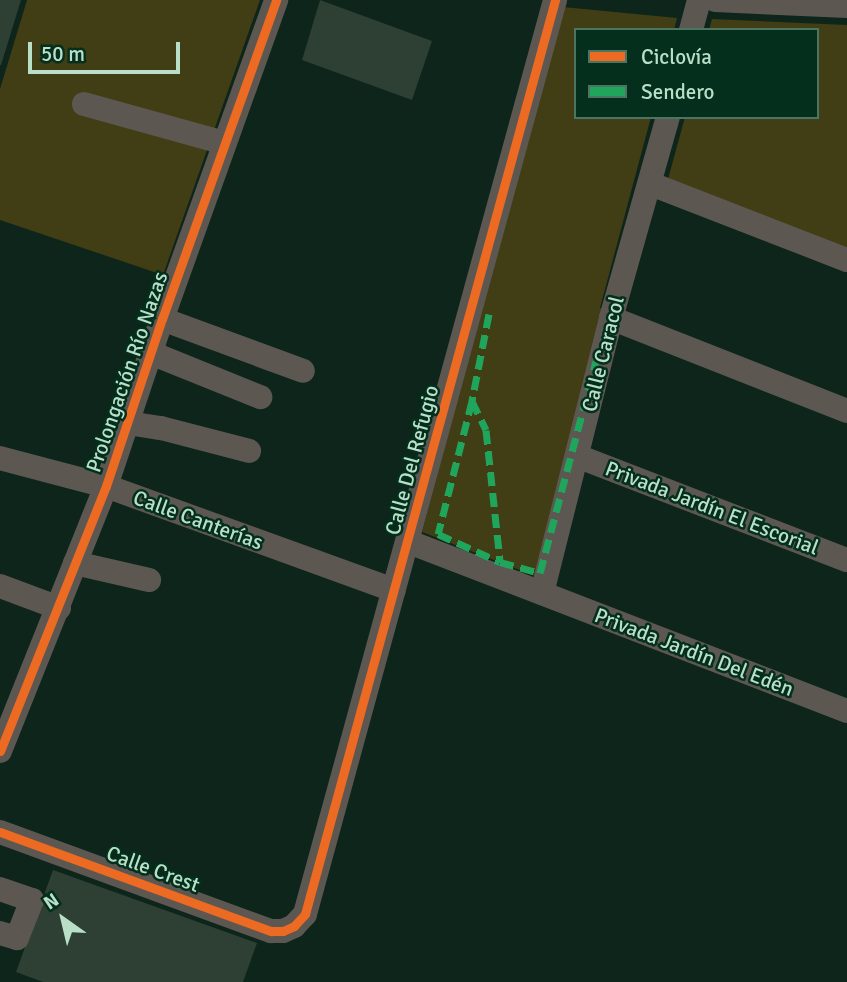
<!DOCTYPE html>
<html>
<head>
<meta charset="utf-8">
<style>
	body { margin:0 }
	#map { position:relative; width:847px; height:982px; overflow:hidden; background:#0d251b; font-family:Signika,sans-serif }
	div>[style] { position:absolute }
	.green>* { inset:0; background:#413d14 }
	.building>* { inset:0; background:#2d4033 }
	.minor>* { height:24px; margin:-12px; padding:0 12px; transform-origin:12px; border-radius:12px; background:#5d5752 }
	.quiet>* { height:7px; margin-top:-3.5px; transform-origin:0; background:repeating-linear-gradient(90deg,#20a55d 0 14px,transparent 0 21px) }
	.cycleway>* { height:9px; margin:-4.5px; padding:0 4.5px; transform-origin:4.5px; border-radius:4.5px; background:#ed6a23 }
	span { translate:-50% -50%; white-space:nowrap; text-align:center; line-height:1.15; -webkit-text-stroke:5px #032f1c; paint-order:stroke }
	.street-label { font-size:21px; color:#badfc9 }
	.legend { position:absolute; left:574px; top:28px; width:245px; height:91px; box-sizing:border-box; background:#032f1c; border:2px solid #4c7561; margin:0; padding:9px 12px; list-style:none; font-size:21px; color:#badfc9 }
	.legend li { display:flex; align-items:center; gap:14px; height:35px }
	.legend b { width:35px; border:2px solid #4c7561 }
	.north { position:absolute; left:28px; top:884px; width:70px; height:70px; -webkit-text-stroke:5px #032f1c; paint-order:stroke; rotate:326deg; font-size:19px; font-weight:700; line-height:28px; text-align:center; color:#badfc9 }
	.north::after { content:''; display:block; margin:auto; width:24px; height:32px; background:#badfc9; clip-path:polygon(50% 0,100% 100%,50% 72%,0 100%) }
	.scale { position:absolute; left:28px; top:42px; width:152px; height:32px; box-sizing:border-box; border:4px solid #badfc9; border-top:0; padding-left:9px; font-size:21px; line-height:24px; white-space:nowrap; color:#badfc9; -webkit-text-stroke:5px #032f1c; paint-order:stroke }
</style>
</head>
<body>
<div id="map">
	<div class="green">
		<div style="clip-path:polygon(27px 0,260px 0,163px 275px,0 220px,0 89px)"></div>
		<div style="clip-path:polygon(563px 7px,677px 18px,674px 30px,576px 30px,576px 117px,651px 117px,600px 308px,611px 311px,535px 576px,422px 532px)"></div>
		<div style="clip-path:polygon(712px 19px,847px 25px,847px 250px,668px 179px,685px 117px,817px 117px,817px 30px,709px 30px)"></div>
	</div>
	<div class="building">
		<div style="clip-path:polygon(0 0,21px 0,1px 65px,0 65px)"></div>
		<div style="clip-path:polygon(320px 0,432px 41px,412px 100px,302px 60px)"></div>
		<div style="clip-path:polygon(53px 870px,257px 943px,243px 982px,43px 982px,16px 972px)"></div>
	</div>
	<div class="minor">
		<div style="left:715px;top:0;width:132px;rotate:2.6deg"></div>
		<div style="left:691px;top:30px;width:31px;rotate:-75deg"></div>
		<div style="left:84px;top:104px;width:146px;rotate:15.5deg"></div>
		<div style="left:651px;top:184px;width:210px;rotate:21.2deg"></div>
		<div style="left:611px;top:318px;width:254px;rotate:21.5deg"></div>
		<div style="left:162px;top:319px;width:150px;rotate:20.2deg"></div>
		<div style="left:151px;top:353px;width:118px;rotate:22deg"></div>
		<div style="left:128px;top:423px;width:33px;rotate:9deg"></div>
		<div style="left:161px;top:428px;width:91px;rotate:14.6deg"></div>
		<div style="left:577px;top:456px;width:289px;rotate:21.1deg"></div>
		<div style="left:0;top:458px;width:110px;rotate:14.8deg"></div>
		<div style="left:106px;top:486px;width:306px;rotate:19.9deg"></div>
		<div style="left:409px;top:542px;width:469px;rotate:21.1deg"></div>
		<div style="left:75px;top:563px;width:76px;rotate:12.9deg"></div>
		<div style="left:0;top:586px;width:63px;rotate:20.4deg"></div>
		<div style="left:542px;top:593px;width:284px;rotate:-75.9deg"></div>
		<div style="left:611px;top:318px;width:209px;rotate:-74.2deg"></div>
		<div style="left:0;top:751px;width:285px;rotate:-68.2deg"></div>
		<div style="left:106px;top:486px;width:176px;rotate:-71.5deg"></div>
		<div style="left:162px;top:319px;width:339px;rotate:-70.3deg"></div>
		<div style="left:0;top:832px;width:289px;rotate:20.1deg"></div>
		<div style="left:271px;top:931px;width:12px"></div>
		<div style="left:283px;top:931px;width:12px;rotate:-24deg"></div>
		<div style="left:294px;top:926px;width:16px;rotate:-47deg"></div>
		<div style="left:305px;top:914px;width:948px;rotate:-74.7deg"></div>
		<div style="left:0;top:889px;width:34px;rotate:19deg"></div>
		<div style="left:32px;top:900px;width:41px;rotate:111.5deg"></div>
		<div style="left:17px;top:938px;width:18px;rotate:-164deg"></div>
	</div>
	<div class="quiet">
		<div style="left:489px;top:314px;width:89px;rotate:101.1deg"></div>
		<div style="left:472px;top:401px;width:137px;rotate:104.3deg"></div>
		<div style="left:438px;top:534px;width:68px;rotate:24.3deg"></div>
		<div style="left:500px;top:562px;width:41px;rotate:15.4deg"></div>
		<div style="left:540px;top:573px;width:219px;rotate:-75.2deg"></div>
		<div style="left:472px;top:401px;width:32px;rotate:64deg"></div>
		<div style="left:486px;top:430px;width:133px;rotate:83.9deg"></div>
	</div>
	<div class="cycleway">
		<div style="left:0;top:751px;width:285px;rotate:-68.2deg"></div>
		<div style="left:106px;top:486px;width:176px;rotate:-71.5deg"></div>
		<div style="left:162px;top:319px;width:339px;rotate:-70.3deg"></div>
		<div style="left:0;top:832px;width:289px;rotate:20.1deg"></div>
		<div style="left:271px;top:931px;width:12px"></div>
		<div style="left:283px;top:931px;width:12px;rotate:-24deg"></div>
		<div style="left:294px;top:926px;width:16px;rotate:-47deg"></div>
		<div style="left:305px;top:914px;width:948px;rotate:-74.7deg"></div>
	</div>
	<div class="street-label">
		<span style="left:603px;top:354px;rotate:-76deg">Calle Caracol</span>
		<span style="left:127px;top:372px;rotate:-71deg">Prolongación Río Nazas</span>
		<span style="left:412px;top:460px;rotate:-75deg">Calle Del Refugio</span>
		<span style="left:712px;top:508px;rotate:21deg">Privada Jardín El Escorial</span>
		<span style="left:198px;top:520px;rotate:20deg">Calle Canterías</span>
		<span style="left:694px;top:652px;rotate:21deg">Privada Jardín Del Edén</span>
		<span style="left:153px;top:869px;rotate:20deg">Calle Crest</span>
	</div>
	<ul class="legend">
	<li><b style="height:9px;background:#ed6a23"></b>Ciclovía</li>
	<li><b style="height:9px;background:#20a55d"></b>Sendero</li>
	</ul>
	<div class="north">N</div>
	<div class="scale">50 m</div>
</div>
</body>
</html>
